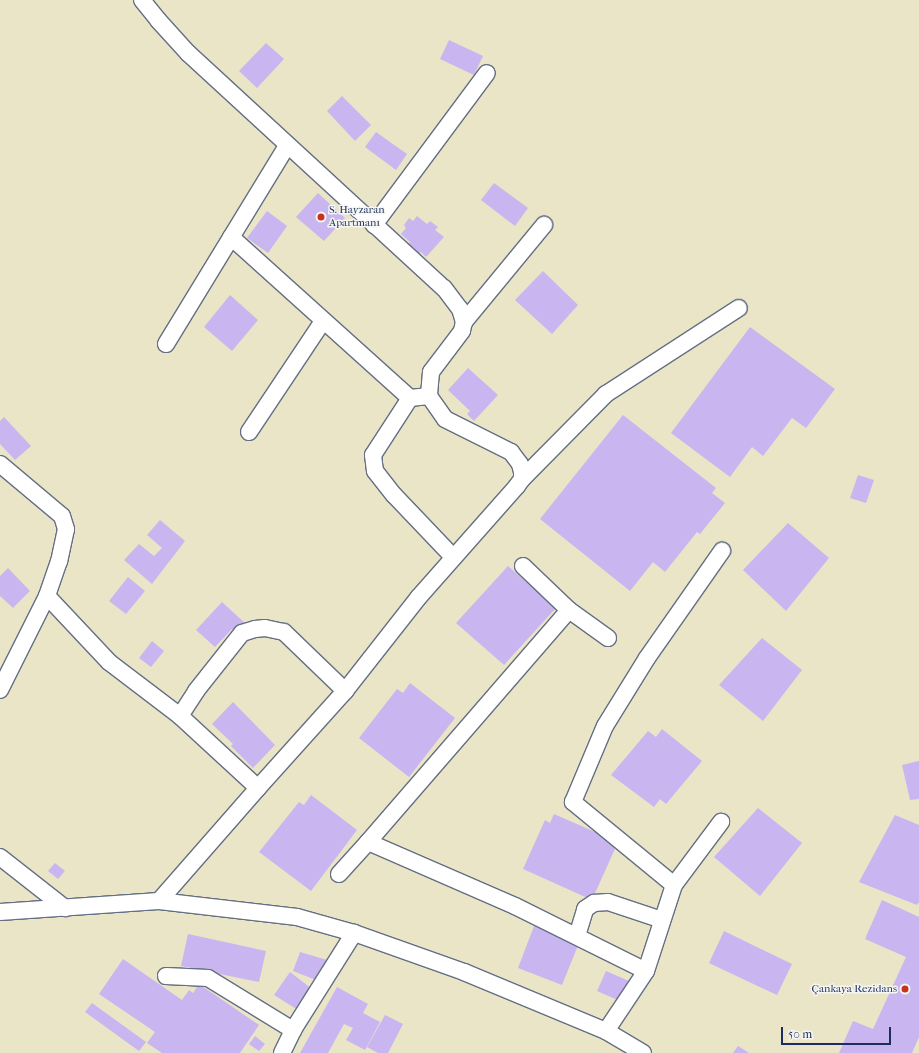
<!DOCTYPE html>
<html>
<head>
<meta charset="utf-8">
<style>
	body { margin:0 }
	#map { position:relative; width:919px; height:1053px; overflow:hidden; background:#ebe5c8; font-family:"IM FELL French Canon",serif }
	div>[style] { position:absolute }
	.building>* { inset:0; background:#c9b5f0 }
	.roads { filter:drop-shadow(1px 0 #646f83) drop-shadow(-1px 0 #646f83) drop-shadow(0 1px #646f83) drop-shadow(0 -1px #646f83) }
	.minor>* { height:16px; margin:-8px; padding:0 8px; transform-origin:8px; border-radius:8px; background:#fff }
	.dots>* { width:11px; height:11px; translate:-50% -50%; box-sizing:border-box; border:2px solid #f6f6f2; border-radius:50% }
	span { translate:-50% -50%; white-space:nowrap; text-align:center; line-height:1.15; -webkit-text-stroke:3px #f6f6f2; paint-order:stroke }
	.poi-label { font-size:11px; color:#1b2f5e }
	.left { translate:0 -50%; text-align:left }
	.right { translate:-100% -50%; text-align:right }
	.scale { position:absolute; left:781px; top:1027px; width:110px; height:18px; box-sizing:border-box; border:2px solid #1b2f5e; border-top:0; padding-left:5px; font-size:12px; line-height:14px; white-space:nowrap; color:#1b2f5e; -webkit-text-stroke:3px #f6f6f2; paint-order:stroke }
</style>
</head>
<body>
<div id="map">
	<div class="building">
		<div style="clip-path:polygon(449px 40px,483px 56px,474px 75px,440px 59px)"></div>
		<div style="clip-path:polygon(266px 43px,284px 59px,257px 88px,239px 71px)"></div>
		<div style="clip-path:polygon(342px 96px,371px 125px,355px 141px,327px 111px)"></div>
		<div style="clip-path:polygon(376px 132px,407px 154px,396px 170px,365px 147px)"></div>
		<div style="clip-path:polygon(494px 183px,528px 208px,515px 226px,481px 200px)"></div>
		<div style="clip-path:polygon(318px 193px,345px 218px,324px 241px,296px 217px)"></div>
		<div style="clip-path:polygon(267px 211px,287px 226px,268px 253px,247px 238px)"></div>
		<div style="clip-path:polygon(417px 216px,427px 224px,430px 221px,438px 227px,435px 230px,444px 237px,426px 257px,421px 252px,417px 256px,407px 247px,410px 242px,401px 234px,406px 228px,404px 225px,409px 218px,413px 221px)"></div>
		<div style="clip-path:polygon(543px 271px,578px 305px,552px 334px,515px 300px)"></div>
		<div style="clip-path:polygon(230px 295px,258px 320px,232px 351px,204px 327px)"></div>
		<div style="clip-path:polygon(750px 327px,835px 389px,806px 428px,792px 418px,763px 456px,752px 447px,730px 477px,671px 433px)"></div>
		<div style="clip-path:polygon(468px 368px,498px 395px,474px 421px,467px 414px,470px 411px,448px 390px)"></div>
		<div style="clip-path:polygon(623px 415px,716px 488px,712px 493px,725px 503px,700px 534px,697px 532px,665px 572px,653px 562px,630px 591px,540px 519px)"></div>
		<div style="clip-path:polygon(4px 417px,31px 446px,15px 460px,0 444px,0 421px)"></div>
		<div style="clip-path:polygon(858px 475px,874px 480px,866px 503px,850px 498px)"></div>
		<div style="clip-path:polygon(160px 520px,185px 541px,152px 584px,124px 560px,139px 544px,154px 556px,162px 548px,147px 535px)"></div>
		<div style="clip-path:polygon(788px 523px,829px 558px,786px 611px,743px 570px)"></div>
		<div style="clip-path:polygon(508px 566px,556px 608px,504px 665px,456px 623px)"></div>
		<div style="clip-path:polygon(8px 568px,30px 591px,13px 608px,0 596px,0 576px)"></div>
		<div style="clip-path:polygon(128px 577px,145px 591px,126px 614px,109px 601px)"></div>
		<div style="clip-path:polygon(222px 602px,247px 625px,238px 635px,232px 629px,215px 647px,196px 630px)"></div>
		<div style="clip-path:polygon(762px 638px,802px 670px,763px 721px,719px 685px)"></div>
		<div style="clip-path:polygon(152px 641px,164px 651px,151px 667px,139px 658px)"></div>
		<div style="clip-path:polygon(410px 683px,455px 718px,409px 777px,359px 738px,397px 689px,403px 693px)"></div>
		<div style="clip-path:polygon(233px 702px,275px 745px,253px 768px,231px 746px,233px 744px,212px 724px)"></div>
		<div style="clip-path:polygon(662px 729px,702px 761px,666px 804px,660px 799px,654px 807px,611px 775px,648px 731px,656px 737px)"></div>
		<div style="clip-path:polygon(919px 761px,919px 799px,910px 800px,902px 765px)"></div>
		<div style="clip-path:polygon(311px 795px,357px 830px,311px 891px,259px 852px,299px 802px,304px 805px)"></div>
		<div style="clip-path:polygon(758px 808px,802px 843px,760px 896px,714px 857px)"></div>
		<div style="clip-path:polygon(554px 814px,618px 842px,592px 900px,523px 869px,545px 820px,550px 823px)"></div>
		<div style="clip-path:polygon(895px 815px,919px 825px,919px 902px,917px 905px,859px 882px)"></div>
		<div style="clip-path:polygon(55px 863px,65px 871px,58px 879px,48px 871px)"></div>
		<div style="clip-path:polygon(882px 900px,919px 917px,919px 1037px,912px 1053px,839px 1053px,853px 1021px,873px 1029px,906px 957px,865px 939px)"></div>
		<div style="clip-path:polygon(534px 926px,579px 943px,562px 985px,518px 968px)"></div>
		<div style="clip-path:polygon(724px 931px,792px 964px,777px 995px,709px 963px)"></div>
		<div style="clip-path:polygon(188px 934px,266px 951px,259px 982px,181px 966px)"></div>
		<div style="clip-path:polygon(300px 952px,327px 960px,316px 980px,293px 971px)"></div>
		<div style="clip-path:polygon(123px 959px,182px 1000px,189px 990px,193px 993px,199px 984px,259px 1025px,240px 1053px,162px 1053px,147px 1043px,155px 1032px,99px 994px)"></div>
		<div style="clip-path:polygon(606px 971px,629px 981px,620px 1001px,597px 991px)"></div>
		<div style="clip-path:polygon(290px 972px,312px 989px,298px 1010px,274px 995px)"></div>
		<div style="clip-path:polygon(337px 987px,368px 1004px,363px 1013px,380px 1022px,365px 1050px,346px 1040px,353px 1028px,344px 1024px,328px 1053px,300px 1053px)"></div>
		<div style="clip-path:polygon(92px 1003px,146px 1042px,139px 1051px,85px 1012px)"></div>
		<div style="clip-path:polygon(385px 1015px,403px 1024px,388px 1053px,378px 1053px,367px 1047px)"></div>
		<div style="clip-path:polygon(255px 1036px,265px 1044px,259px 1051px,249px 1044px)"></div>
		<div style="clip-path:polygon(738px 1046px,749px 1053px,733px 1053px)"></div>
	</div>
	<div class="roads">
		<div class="minor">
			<div style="left:142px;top:0;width:26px;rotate:51deg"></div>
			<div style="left:158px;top:20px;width:45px;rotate:47.7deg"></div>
			<div style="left:188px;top:53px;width:348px;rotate:42.6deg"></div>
			<div style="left:444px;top:288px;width:26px;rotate:53deg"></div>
			<div style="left:460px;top:309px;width:14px;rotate:73deg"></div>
			<div style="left:464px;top:322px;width:9px;rotate:103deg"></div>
			<div style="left:462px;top:331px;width:51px;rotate:127.1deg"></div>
			<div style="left:431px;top:372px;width:24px;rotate:95deg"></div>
			<div style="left:429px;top:396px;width:28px;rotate:55deg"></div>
			<div style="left:445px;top:419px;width:74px;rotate:26.6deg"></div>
			<div style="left:511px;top:452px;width:15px;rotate:53deg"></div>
			<div style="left:520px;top:464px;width:8px;rotate:76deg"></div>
			<div style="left:522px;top:472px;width:7px;rotate:90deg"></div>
			<div style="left:522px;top:479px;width:9px;rotate:126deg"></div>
			<div style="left:517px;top:486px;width:149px;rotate:131.5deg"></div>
			<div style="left:418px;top:598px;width:118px;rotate:128.1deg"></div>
			<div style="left:345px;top:691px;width:130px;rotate:131.9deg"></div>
			<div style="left:374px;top:225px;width:189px;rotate:-53.4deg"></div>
			<div style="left:231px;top:237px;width:241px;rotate:42deg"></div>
			<div style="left:410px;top:398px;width:19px;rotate:-6deg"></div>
			<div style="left:464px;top:322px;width:126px;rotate:-50.5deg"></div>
			<div style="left:166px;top:344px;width:232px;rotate:-58.6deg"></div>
			<div style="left:410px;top:398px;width:68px;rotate:123deg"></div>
			<div style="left:373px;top:455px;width:16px;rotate:83deg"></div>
			<div style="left:375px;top:471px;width:31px;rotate:52deg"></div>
			<div style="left:394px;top:495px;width:86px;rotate:46.4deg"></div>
			<div style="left:249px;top:432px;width:133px;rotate:-56.3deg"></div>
			<div style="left:0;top:464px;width:81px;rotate:40deg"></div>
			<div style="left:62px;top:516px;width:14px;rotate:73deg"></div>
			<div style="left:66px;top:529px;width:33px;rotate:102deg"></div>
			<div style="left:59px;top:561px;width:37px;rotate:109deg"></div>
			<div style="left:47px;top:596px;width:105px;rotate:116.6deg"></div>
			<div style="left:522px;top:479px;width:120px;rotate:-45.3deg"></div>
			<div style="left:606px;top:394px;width:158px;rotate:-32.9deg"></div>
			<div style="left:523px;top:566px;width:64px;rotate:43.7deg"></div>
			<div style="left:569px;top:610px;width:48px;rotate:35.7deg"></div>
			<div style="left:47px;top:596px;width:91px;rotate:46.8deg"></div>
			<div style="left:109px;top:662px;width:89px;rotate:37.3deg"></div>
			<div style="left:180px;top:716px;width:106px;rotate:42.7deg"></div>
			<div style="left:258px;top:788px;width:150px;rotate:131.2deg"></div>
			<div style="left:569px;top:610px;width:307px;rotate:130.9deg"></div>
			<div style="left:368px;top:842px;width:160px;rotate:23.5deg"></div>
			<div style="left:515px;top:906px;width:146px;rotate:26.4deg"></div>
			<div style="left:180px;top:716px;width:30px;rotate:-57deg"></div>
			<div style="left:196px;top:691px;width:74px;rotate:-51.6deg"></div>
			<div style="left:242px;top:633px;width:14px;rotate:-17deg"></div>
			<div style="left:255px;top:629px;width:10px;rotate:-6deg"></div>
			<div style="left:265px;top:628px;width:19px;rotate:12deg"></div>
			<div style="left:284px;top:632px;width:85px;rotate:44deg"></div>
			<div style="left:0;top:857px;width:83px;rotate:38.1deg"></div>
			<div style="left:339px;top:874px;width:43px;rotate:-47.8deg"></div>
			<div style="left:674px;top:885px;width:79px;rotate:-53.3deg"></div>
			<div style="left:0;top:912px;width:159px;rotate:-4deg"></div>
			<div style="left:159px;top:901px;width:139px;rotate:6.6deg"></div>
			<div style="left:297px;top:917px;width:59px;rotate:15.7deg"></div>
			<div style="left:354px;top:933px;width:117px;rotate:19.5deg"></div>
			<div style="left:464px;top:972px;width:154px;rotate:22.6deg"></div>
			<div style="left:606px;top:1031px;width:43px;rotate:30.7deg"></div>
			<div style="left:577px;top:936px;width:28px;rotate:-73deg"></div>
			<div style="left:585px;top:909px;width:11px;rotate:-34deg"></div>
			<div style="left:594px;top:903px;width:14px;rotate:-4deg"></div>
			<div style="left:608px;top:902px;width:57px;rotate:18.4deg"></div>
			<div style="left:166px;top:976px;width:42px;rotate:2.7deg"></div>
			<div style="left:208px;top:978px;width:100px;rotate:31.5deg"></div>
			<div style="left:606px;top:1031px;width:72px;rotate:-56.3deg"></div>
			<div style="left:646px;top:971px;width:90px;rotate:-72deg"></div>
			<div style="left:674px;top:885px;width:131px;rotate:-140.6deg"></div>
			<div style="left:573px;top:802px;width:82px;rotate:-67.2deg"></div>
			<div style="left:605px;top:726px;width:80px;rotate:-58.3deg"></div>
			<div style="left:647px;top:658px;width:131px;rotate:-55deg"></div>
			<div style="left:282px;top:1053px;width:25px;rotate:-64deg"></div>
			<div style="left:293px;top:1030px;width:115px;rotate:-57.8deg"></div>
		</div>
	</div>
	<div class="dots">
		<div style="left:321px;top:217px;background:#c8321e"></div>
		<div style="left:905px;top:989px;background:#c8321e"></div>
	</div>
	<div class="poi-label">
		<span class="left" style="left:329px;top:217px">S. Hayzaran<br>Apartmanı</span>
		<span class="right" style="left:897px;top:989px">Çankaya Rezidans</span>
	</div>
	<div class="scale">50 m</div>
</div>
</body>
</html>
